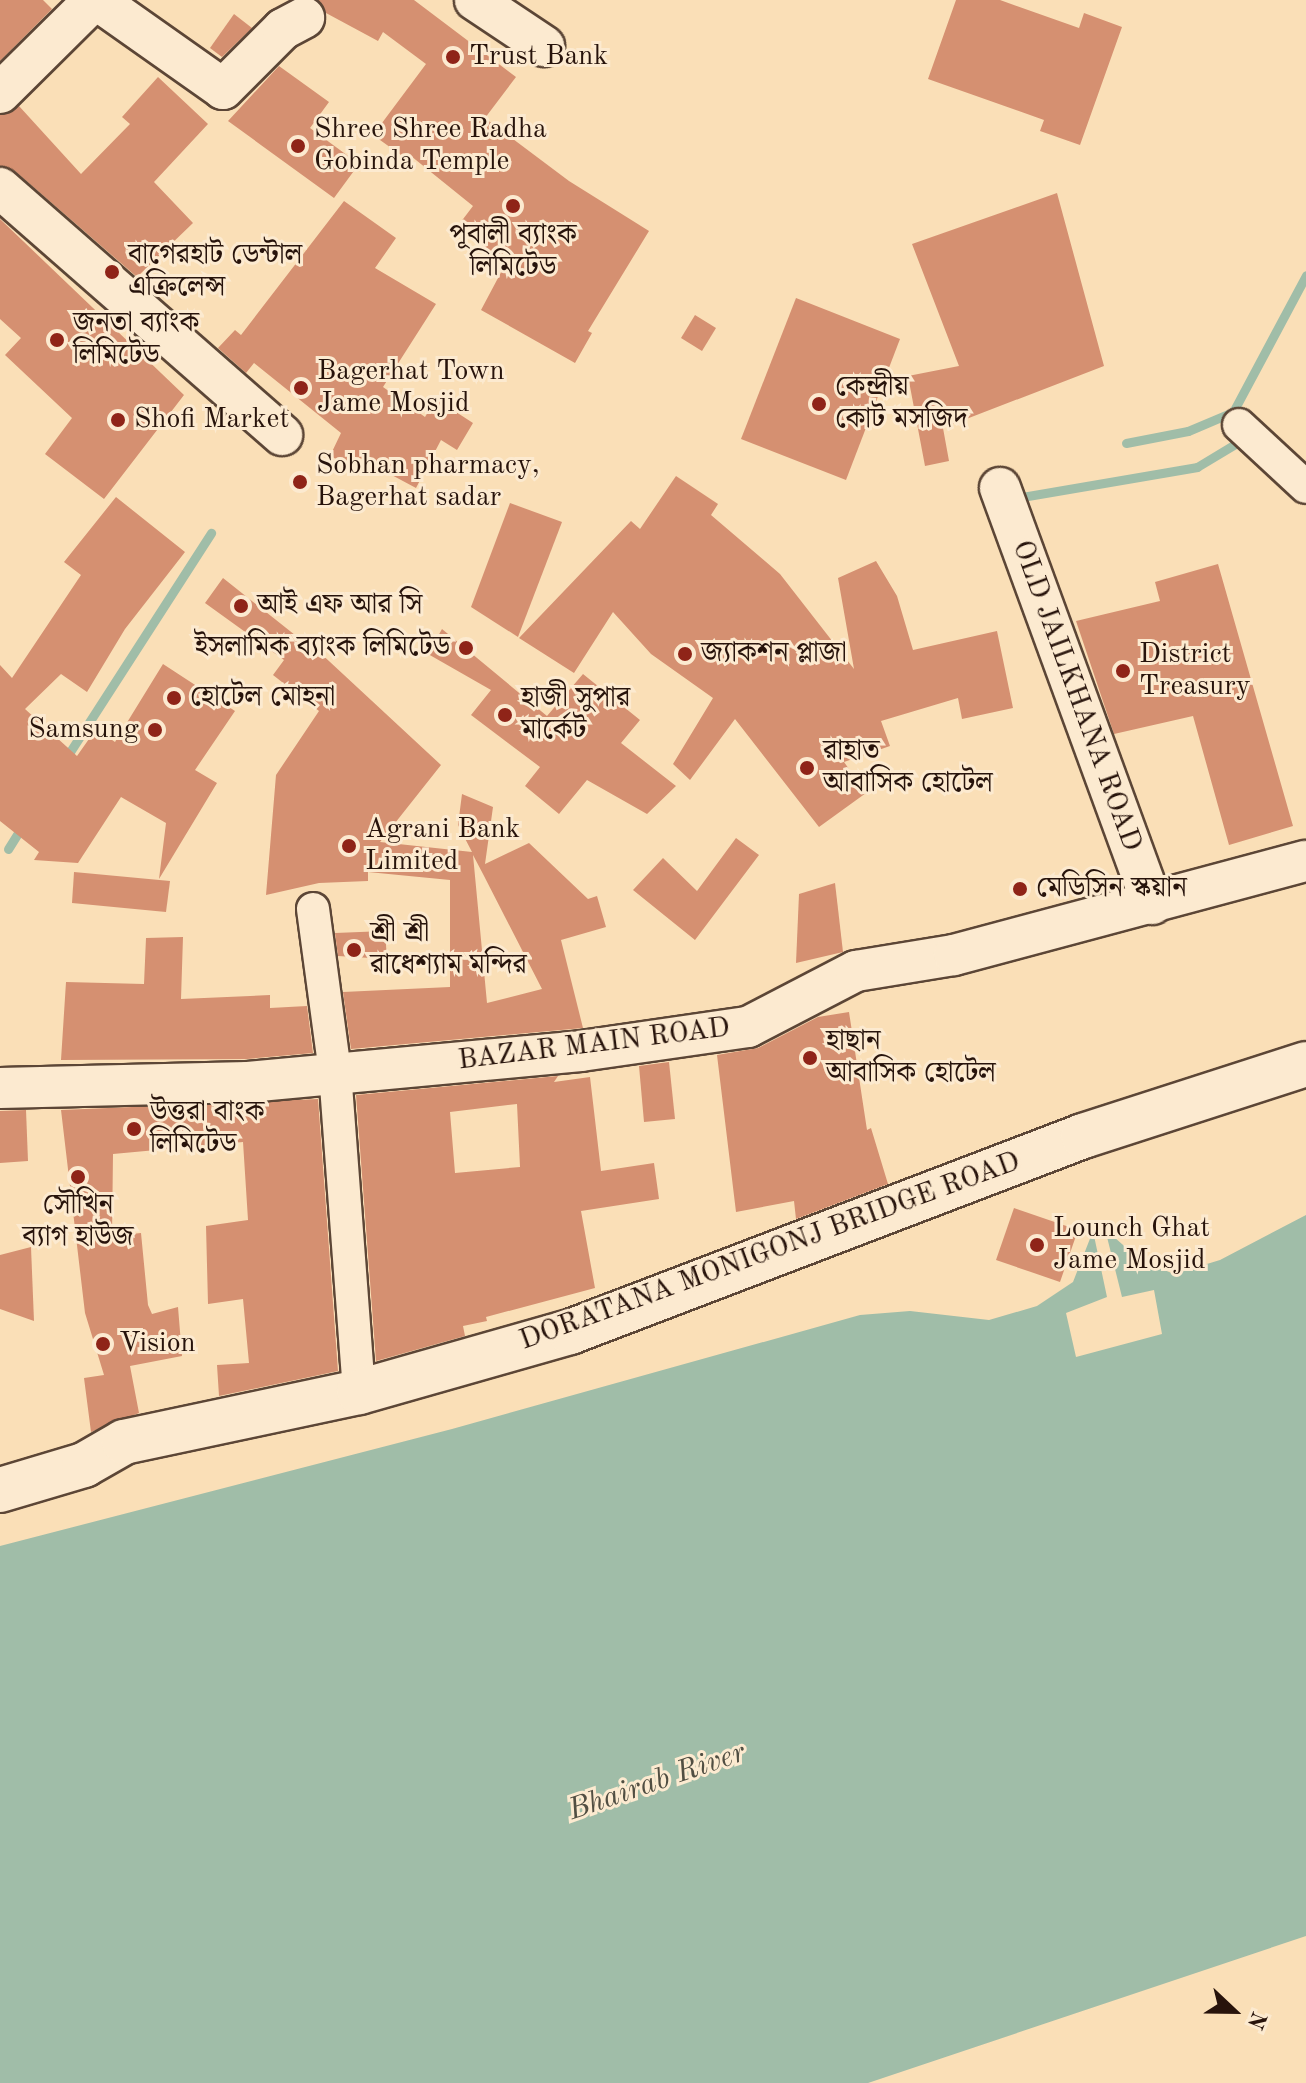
<!DOCTYPE html>
<html>
<head>
<meta charset="utf-8">
<style>
	body { margin:0 }
	#map { position:relative; width:1306px; height:2083px; overflow:hidden; background:#fadfb7; font-family:"Old Standard TT","Noto Serif Bengali",serif }
	div>[style] { position:absolute }
	.water>* { inset:0; background:#a0bda8 }
	.pier>* { inset:0; background:#fadfb7 }
	.stream>* { height:9px; margin:-4.5px; padding:0 4.5px; transform-origin:4.5px; border-radius:4.5px; background:#a0bda8 }
	.building>* { inset:0; background:#d59071 }
	.roads { filter:drop-shadow(2px 0 #5c4636) drop-shadow(-2px 0 #5c4636) drop-shadow(0 2px #5c4636) drop-shadow(0 -2px #5c4636) }
	.minor>* { height:32px; margin:-16px; padding:0 16px; transform-origin:16px; border-radius:16px; background:#fcead0 }
	.tertiary>* { height:40px; margin:-20px; padding:0 20px; transform-origin:20px; border-radius:20px; background:#fcead0 }
	.secondary>* { height:44px; margin:-22px; padding:0 22px; transform-origin:22px; border-radius:22px; background:#fcead0 }
	.dots>* { width:22px; height:22px; translate:-50% -50%; box-sizing:border-box; border:4px solid #fcead0; border-radius:50% }
	span { translate:-50% -50%; white-space:nowrap; text-align:center; line-height:1.15; -webkit-text-stroke:6px #fcead0; paint-order:stroke }
	.poi-label { font-size:28px; color:#27130b }
	.left { translate:0 -50%; text-align:left }
	.right { translate:-100% -50%; text-align:right }
	.street-label { font-size:28px; color:#27130b }
	.water-label { font-size:30px; color:#514e42; font-style:italic }
	.north { position:absolute; left:1194px; top:1971px; width:80px; height:80px; -webkit-text-stroke:6px #fcead0; paint-order:stroke; rotate:112deg; font-size:22px; font-weight:700; line-height:32px; text-align:center; color:#27130b }
	.north::after { content:''; display:block; margin:auto; width:28px; height:36px; background:#27130b; clip-path:polygon(50% 0,100% 100%,50% 72%,0 100%) }
</style>
</head>
<body>
<div id="map">
	<div class="water">
		<div style="clip-path:polygon(1306px 1215px,1306px 1936px,868px 2083px,0 2083px,0 1546px,452px 1429px,860px 1315px,910px 1311px,989px 1320px,1037px 1306px,1073px 1282px,1093px 1231px,1105px 1229px,1140px 1260px,1174px 1274px,1220px 1260px)"></div>
	</div>
	<div class="pier">
		<div style="clip-path:polygon(1105px 1229px,1122px 1297px,1154px 1290px,1162px 1334px,1076px 1357px,1066px 1313px,1107px 1297px,1093px 1231px)"></div>
	</div>
	<div class="stream">
		<div style="left:1126px;top:443px;width:63px;rotate:-11deg"></div>
		<div style="left:1188px;top:431px;width:49px;rotate:-22.9deg"></div>
		<div style="left:1233px;top:412px;width:155px;rotate:-61.9deg"></div>
		<div style="left:1016px;top:498px;width:184px;rotate:-9.7deg"></div>
		<div style="left:1197px;top:467px;width:56px;rotate:-31.1deg"></div>
		<div style="left:66px;top:758px;width:268px;rotate:-57.2deg"></div>
		<div style="left:8px;top:849px;width:28px;rotate:-58deg"></div>
	</div>
	<div class="building">
		<div style="clip-path:polygon(0 0,43px 0,52px 9px,0 61px)"></div>
		<div style="clip-path:polygon(318px 0,414px 0,516px 77px,485px 118px,569px 181px,649px 231px,588px 331px,592px 333px,575px 363px,481px 310px,506px 263px,457px 227px,473px 206px,411px 156px,408px 160px,373px 135px,426px 64px,383px 32px,378px 41px,326px 13px)"></div>
		<div style="clip-path:polygon(956px 0,1000px 0,1079px 28px,1084px 13px,1122px 27px,1080px 145px,1040px 131px,1044px 120px,928px 79px)"></div>
		<div style="clip-path:polygon(234px 14px,252px 28px,222px 57px,210px 48px)"></div>
		<div style="clip-path:polygon(279px 66px,329px 102px,310px 128px,359px 164px,334px 198px,228px 121px)"></div>
		<div style="clip-path:polygon(158px 77px,208px 124px,154px 182px,193px 223px,137px 277px,15px 171px,0 166px,0 115px,19px 106px,81px 174px,130px 124px,122px 117px)"></div>
		<div style="clip-path:polygon(1057px 193px,1104px 366px,943px 428px,949px 461px,925px 466px,908px 376px,959px 366px,912px 244px)"></div>
		<div style="clip-path:polygon(344px 201px,396px 238px,375px 268px,436px 304px,383px 387px,425px 417px,436px 399px,473px 423px,457px 450px,441px 440px,416px 488px,358px 457px,353px 467px,330px 456px,341px 433px,254px 363px,246px 373px,218px 348px,235px 330px,241px 335px)"></div>
		<div style="clip-path:polygon(0 219px,184px 395px,104px 499px,45px 454px,72px 418px,5px 355px,21px 338px,0 319px)"></div>
		<div style="clip-path:polygon(796px 298px,900px 339px,846px 480px,741px 439px)"></div>
		<div style="clip-path:polygon(695px 315px,716px 328px,702px 351px,681px 338px)"></div>
		<div style="clip-path:polygon(676px 476px,718px 504px,711px 515px,780px 574px,854px 669px,838px 578px,876px 561px,897px 596px,913px 650px,997px 631px,1013px 708px,962px 719px,958px 698px,881px 721px,890px 746px,844px 762px,866px 793px,819px 827px,735px 719px,690px 780px,673px 764px,713px 698px,651px 654px,613px 612px,574px 673px,519px 638px,631px 521px,640px 529px)"></div>
		<div style="clip-path:polygon(116px 497px,185px 552px,125px 629px,87px 692px,61px 674px,25px 709px,77px 756px,96px 729px,115px 742px,163px 664px,235px 711px,195px 770px,217px 783px,159px 879px,166px 823px,121px 797px,78px 863px,34px 860px,39px 852px,0 821px,0 665px,12px 678px,81px 575px,64px 562px)"></div>
		<div style="clip-path:polygon(510px 503px,562px 522px,518px 637px,471px 607px)"></div>
		<div style="clip-path:polygon(1218px 564px,1293px 826px,1229px 845px,1193px 716px,1114px 734px,1076px 621px,1160px 601px,1155px 582px)"></div>
		<div style="clip-path:polygon(evenodd,223px 578px,300px 639px,302px 636px,441px 765px,380px 842px,472px 852px,458px 825px,462px 794px,493px 807px,485px 864px,529px 843px,588px 899px,597px 896px,606px 927px,561px 940px,583px 1028px,351px 1049px,343px 992px,450px 987px,450px 880px,368px 872px,368px 881px,319px 883px,266px 895px,276px 775px,319px 711px,273px 675px,284px 660px,205px 603px,223px 578px,473px 855px,483px 874px,542px 989px,487px 1003px,473px 855px)"></div>
		<div style="clip-path:polygon(442px 629px,547px 716px,583px 674px,640px 720px,621px 743px,676px 786px,647px 814px,587px 780px,559px 814px,525px 786px,540px 767px,471px 715px,491px 690px,428px 654px)"></div>
		<div style="clip-path:polygon(736px 838px,759px 855px,695px 940px,633px 890px,663px 858px,697px 891px)"></div>
		<div style="clip-path:polygon(74px 872px,170px 881px,166px 912px,72px 903px)"></div>
		<div style="clip-path:polygon(835px 883px,843px 952px,796px 963px,799px 894px)"></div>
		<div style="clip-path:polygon(385px 931px,387px 959px,338px 956px,335px 933px)"></div>
		<div style="clip-path:polygon(183px 937px,181px 999px,270px 995px,270px 1008px,307px 1006px,313px 1053px,247px 1059px,61px 1060px,66px 982px,144px 984px,146px 938px)"></div>
		<div style="clip-path:polygon(849px 1012px,867px 1130px,871px 1128px,888px 1184px,796px 1219px,794px 1201px,736px 1212px,717px 1055px,758px 1048px,818px 1017px)"></div>
		<div style="clip-path:polygon(669px 1062px,675px 1119px,644px 1122px,639px 1066px)"></div>
		<div style="clip-path:polygon(evenodd,558px 1076px,554px 1082px,590px 1077px,601px 1171px,654px 1163px,659px 1199px,581px 1211px,595px 1288px,486px 1317px,487px 1321px,463px 1326px,465px 1336px,376px 1361px,356px 1095px,558px 1076px,517px 1104px,520px 1167px,455px 1173px,450px 1112px,517px 1104px)"></div>
		<div style="clip-path:polygon(318px 1099px,338px 1371px,219px 1396px,217px 1365px,249px 1363px,243px 1299px,208px 1304px,206px 1226px,248px 1220px,243px 1142px,113px 1154px,112px 1236px,141px 1233px,148px 1305px,152px 1314px,178px 1307px,182px 1356px,130px 1366px,139px 1413px,91px 1432px,84px 1378px,104px 1375px,85px 1313px,61px 1110px)"></div>
		<div style="clip-path:polygon(26px 1110px,28px 1161px,0 1163px,0 1111px)"></div>
		<div style="clip-path:polygon(1014px 1208px,1078px 1230px,1060px 1282px,996px 1260px)"></div>
		<div style="clip-path:polygon(31px 1247px,34px 1321px,0 1309px,0 1255px)"></div>
	</div>
	<div class="roads">
		<div class="minor">
			<div style="left:1239px;top:425px;width:91px;rotate:42.8deg"></div>
			<div style="left:313px;top:909px;width:164px;rotate:82.3deg"></div>
			<div style="left:335px;top:1072px;width:321px;rotate:85.7deg"></div>
		</div>
		<div class="tertiary">
			<div style="left:97px;top:0;width:154px;rotate:35.2deg"></div>
			<div style="left:223px;top:89px;width:85px;rotate:-45deg"></div>
			<div style="left:283px;top:29px;width:24px;rotate:-28deg"></div>
			<div style="left:475px;top:0;width:83px;rotate:33.7deg"></div>
			<div style="left:0;top:93px;width:132px;rotate:-44.7deg"></div>
			<div style="left:0;top:188px;width:375px;rotate:41.2deg"></div>
			<div style="left:1000px;top:488px;width:443px;rotate:69.9deg"></div>
			<div style="left:0;top:1088px;width:248px;rotate:-1.4deg"></div>
			<div style="left:248px;top:1082px;width:334px;rotate:-5.3deg"></div>
			<div style="left:581px;top:1051px;width:169px;rotate:-8.2deg"></div>
			<div style="left:748px;top:1027px;width:122px;rotate:-27.4deg"></div>
			<div style="left:856px;top:971px;width:99px;rotate:-9.3deg"></div>
			<div style="left:954px;top:955px;width:364px;rotate:-15deg"></div>
		</div>
		<div class="secondary">
			<div style="left:0;top:1490px;width:88px;rotate:-16.6deg"></div>
			<div style="left:84px;top:1465px;width:46px;rotate:-29.9deg"></div>
			<div style="left:124px;top:1442px;width:240px;rotate:-12deg"></div>
			<div style="left:359px;top:1392px;width:219px;rotate:-15.9deg"></div>
			<div style="left:570px;top:1332px;width:549px;rotate:-20.91deg"></div>
			<div style="left:1083px;top:1136px;width:234px;rotate:-17.9deg"></div>
		</div>
	</div>
	<div class="dots">
		<div style="left:453px;top:57px;background:#8f2418"></div>
		<div style="left:298px;top:146px;background:#8f2418"></div>
		<div style="left:513px;top:206px;background:#8f2418"></div>
		<div style="left:112px;top:272px;background:#8f2418"></div>
		<div style="left:57px;top:340px;background:#8f2418"></div>
		<div style="left:301px;top:388px;background:#8f2418"></div>
		<div style="left:819px;top:404px;background:#8f2418"></div>
		<div style="left:118px;top:420px;background:#8f2418"></div>
		<div style="left:300px;top:482px;background:#8f2418"></div>
		<div style="left:241px;top:606px;background:#8f2418"></div>
		<div style="left:466px;top:648px;background:#8f2418"></div>
		<div style="left:685px;top:654px;background:#8f2418"></div>
		<div style="left:1123px;top:671px;background:#8f2418"></div>
		<div style="left:174px;top:698px;background:#8f2418"></div>
		<div style="left:505px;top:715px;background:#8f2418"></div>
		<div style="left:155px;top:730px;background:#8f2418"></div>
		<div style="left:807px;top:768px;background:#8f2418"></div>
		<div style="left:349px;top:846px;background:#8f2418"></div>
		<div style="left:1020px;top:889px;background:#8f2418"></div>
		<div style="left:354px;top:950px;background:#8f2418"></div>
		<div style="left:810px;top:1058px;background:#8f2418"></div>
		<div style="left:134px;top:1129px;background:#8f2418"></div>
		<div style="left:78px;top:1177px;background:#8f2418"></div>
		<div style="left:1037px;top:1245px;background:#8f2418"></div>
		<div style="left:103px;top:1344px;background:#8f2418"></div>
	</div>
	<div class="poi-label">
		<span class="left" style="left:469px;top:57px">Trust Bank</span>
		<span class="left" style="left:314px;top:146px">Shree Shree Radha<br>Gobinda Temple</span>
		<span style="left:513px;top:252px">পূবালী ব্যাংক<br>লিমিটেড</span>
		<span class="left" style="left:128px;top:272px">বাগেরহাট ডেন্টাল<br>এক্রিলেন্স</span>
		<span class="left" style="left:73px;top:340px">জনতা ব্যাংক<br>লিমিটেড</span>
		<span class="left" style="left:317px;top:388px">Bagerhat Town<br>Jame Mosjid</span>
		<span class="left" style="left:835px;top:404px">কেন্দ্রীয়<br>কোট মসজিদ</span>
		<span class="left" style="left:134px;top:420px">Shofi Market</span>
		<span class="left" style="left:316px;top:482px">Sobhan pharmacy,<br>Bagerhat sadar</span>
		<span class="left" style="left:257px;top:606px">আই এফ আর সি</span>
		<span class="right" style="left:450px;top:648px">ইসলামিক ব্যাংক লিমিটেড</span>
		<span class="left" style="left:701px;top:654px">জ্যাকশন প্লাজা</span>
		<span class="left" style="left:1139px;top:671px">District<br>Treasury</span>
		<span class="left" style="left:190px;top:698px">হোটেল মোহনা</span>
		<span class="left" style="left:521px;top:715px">হাজী সুপার<br>মার্কেট</span>
		<span class="right" style="left:139px;top:730px">Samsung</span>
		<span class="left" style="left:823px;top:768px">রাহাত<br>আবাসিক হোটেল</span>
		<span class="left" style="left:365px;top:846px">Agrani Bank<br>Limited</span>
		<span class="left" style="left:1036px;top:889px">মেডিসিন স্কয়ান</span>
		<span class="left" style="left:370px;top:950px">শ্রী শ্রী<br>রাধেশ্যাম মন্দির</span>
		<span class="left" style="left:826px;top:1058px">হাছান<br>আবাসিক হোটেল</span>
		<span class="left" style="left:150px;top:1129px">উত্তরা বাংক<br>লিমিটেড</span>
		<span style="left:78px;top:1222px">সৌখিন<br>ব্যাগ হাউজ</span>
		<span class="left" style="left:1053px;top:1245px">Lounch Ghat<br>Jame Mosjid</span>
		<span class="left" style="left:119px;top:1344px">Vision</span>
	</div>
	<div class="street-label">
		<span style="left:1076px;top:696px;rotate:70deg">OLD JAILKHANA ROAD</span>
		<span style="left:594px;top:1045px;rotate:-7deg">BAZAR MAIN ROAD</span>
		<span style="left:770px;top:1252px;rotate:-20deg">DORATANA MONIGONJ BRIDGE ROAD</span>
	</div>
	<div class="water-label">
		<span style="left:657px;top:1782px;rotate:-19deg">Bhairab River</span>
	</div>
	<div class="north">N</div>
</div>
</body>
</html>
